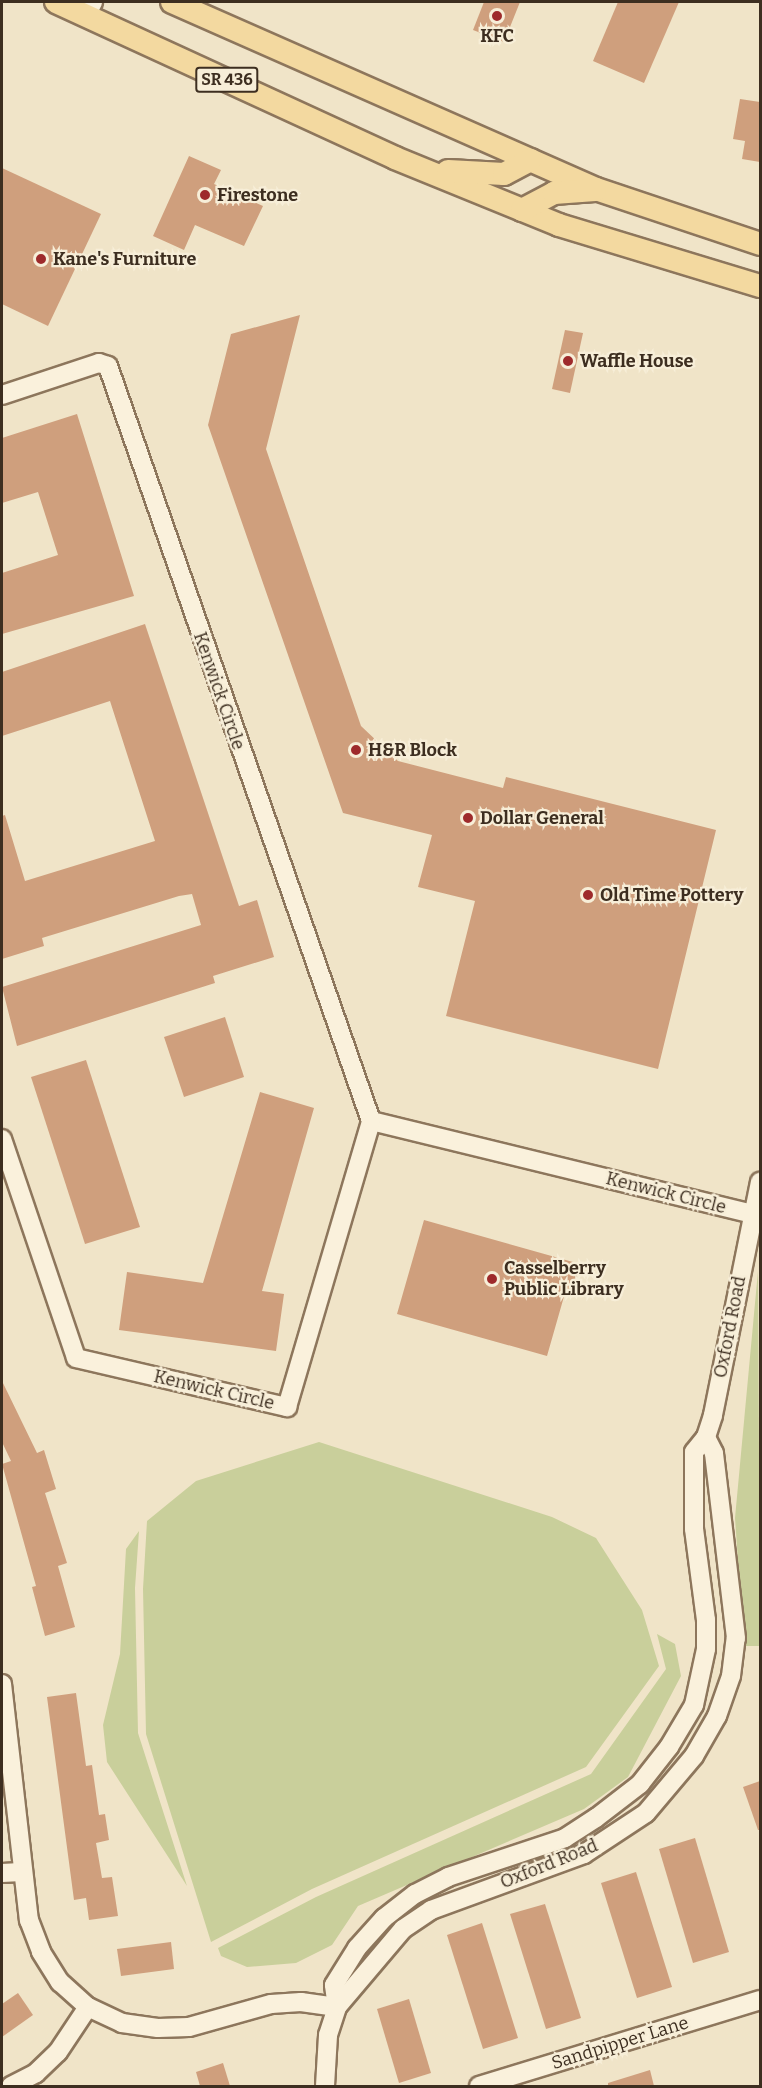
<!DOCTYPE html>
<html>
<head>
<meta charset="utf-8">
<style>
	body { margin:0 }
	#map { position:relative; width:762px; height:2088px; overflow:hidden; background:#f0e4c8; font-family:Bitter,serif }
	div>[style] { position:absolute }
	.green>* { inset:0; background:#c9cf9b }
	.building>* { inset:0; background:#cf9f7d }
	.roads { filter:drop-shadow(2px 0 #8d765c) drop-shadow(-2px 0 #8d765c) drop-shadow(0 2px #8d765c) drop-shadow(0 -2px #8d765c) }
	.minor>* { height:18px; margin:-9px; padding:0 9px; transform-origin:9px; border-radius:9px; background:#faf1dc }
	.major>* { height:22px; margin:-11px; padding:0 11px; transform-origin:11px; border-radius:11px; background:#f3d9a0 }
	.dots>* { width:16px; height:16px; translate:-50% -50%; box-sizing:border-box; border:3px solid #f7eed8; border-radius:50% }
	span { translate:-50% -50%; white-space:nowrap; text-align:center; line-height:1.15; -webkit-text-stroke:4.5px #f7eed8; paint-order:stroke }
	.shield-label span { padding:2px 4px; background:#f7eed8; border:2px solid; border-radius:4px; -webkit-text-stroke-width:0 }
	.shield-label { font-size:16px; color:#3d2e20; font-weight:700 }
	.poi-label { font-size:18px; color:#3d2e20; font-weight:700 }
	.left { translate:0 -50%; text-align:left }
	.street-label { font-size:18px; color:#3d2e20 }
	.frame { position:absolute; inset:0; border:3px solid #3d2e20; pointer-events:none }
</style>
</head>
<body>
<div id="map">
	<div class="green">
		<div style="clip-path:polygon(758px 1271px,760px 1646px,744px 1646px,735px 1518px)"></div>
		<div style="clip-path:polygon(319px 1442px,552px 1517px,596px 1538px,642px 1610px,659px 1666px,586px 1767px,312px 1889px,211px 1942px,146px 1734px,143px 1589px,147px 1521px,196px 1481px)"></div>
		<div style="clip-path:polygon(139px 1531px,135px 1588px,138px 1733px,187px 1886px,107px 1762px,103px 1725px,120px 1654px,126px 1549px)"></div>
		<div style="clip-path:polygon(657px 1634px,675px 1644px,681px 1676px,628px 1777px,584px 1809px,358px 1906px,332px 1945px,296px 1963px,247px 1967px,221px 1956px,218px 1948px,316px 1897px,591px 1774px,666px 1669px)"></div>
	</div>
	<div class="building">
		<div style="clip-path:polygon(484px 2px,520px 2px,504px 42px,473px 30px)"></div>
		<div style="clip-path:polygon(618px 2px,679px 2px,644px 83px,593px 61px)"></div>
		<div style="clip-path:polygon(740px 99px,760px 102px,760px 162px,742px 159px,745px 141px,733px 139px)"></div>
		<div style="clip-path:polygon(189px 156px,221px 170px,214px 184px,263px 206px,244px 246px,195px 225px,184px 250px,153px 236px)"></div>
		<div style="clip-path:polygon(2px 168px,101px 214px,48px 326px,2px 304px)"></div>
		<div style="clip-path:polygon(300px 315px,266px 449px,361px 726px,398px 761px,503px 788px,506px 777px,716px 830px,658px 1069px,446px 1016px,475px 901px,418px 887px,432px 835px,343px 813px,208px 425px,231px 334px)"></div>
		<div style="clip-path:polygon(565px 330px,583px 333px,570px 393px,552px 389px)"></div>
		<div style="clip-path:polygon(77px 414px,134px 596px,2px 634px,2px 573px,58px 555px,38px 492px,2px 503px,2px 438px)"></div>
		<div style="clip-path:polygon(145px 624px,239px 906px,257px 900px,274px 957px,213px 976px,215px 983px,17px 1046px,2px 987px,201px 925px,192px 894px,179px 896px,42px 938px,44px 946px,2px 959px,2px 816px,5px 815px,25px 881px,155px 841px,110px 701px,2px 736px,2px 672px)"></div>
		<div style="clip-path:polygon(225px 1017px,244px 1077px,184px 1097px,164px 1037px)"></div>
		<div style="clip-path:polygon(86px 1060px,140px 1227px,85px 1244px,31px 1077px)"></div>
		<div style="clip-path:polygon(260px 1092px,314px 1108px,262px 1291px,284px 1294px,276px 1351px,119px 1330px,127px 1272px,203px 1283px)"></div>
		<div style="clip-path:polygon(424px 1220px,580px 1264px,572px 1295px,565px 1293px,547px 1356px,397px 1314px)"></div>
		<div style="clip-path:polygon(2px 1381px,37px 1453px,44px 1450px,56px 1489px,45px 1493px,67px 1563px,58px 1566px,75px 1627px,45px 1636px,32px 1587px,36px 1586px,2px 1464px,11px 1461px,2px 1442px)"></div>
		<div style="clip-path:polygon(76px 1693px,86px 1766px,92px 1765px,99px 1815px,105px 1814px,109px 1840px,96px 1843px,102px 1878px,112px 1877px,118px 1916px,89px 1920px,86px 1898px,74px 1900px,47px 1697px)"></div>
		<div style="clip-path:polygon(760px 1781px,760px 1830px,758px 1830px,743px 1787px)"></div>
		<div style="clip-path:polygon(695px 1838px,729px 1952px,693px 1963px,659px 1849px)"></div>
		<div style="clip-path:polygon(636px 1872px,672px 1987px,637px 1998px,601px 1883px)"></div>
		<div style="clip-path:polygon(545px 1904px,581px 2018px,546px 2029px,510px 1914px)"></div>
		<div style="clip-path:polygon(482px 1923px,518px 2038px,483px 2049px,447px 1935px)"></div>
		<div style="clip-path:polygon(171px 1942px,174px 1969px,121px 1976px,117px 1949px)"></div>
		<div style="clip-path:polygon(18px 1993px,33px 2015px,2px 2037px,2px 2004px)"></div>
		<div style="clip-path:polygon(409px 1999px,431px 2073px,399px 2083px,377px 2009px)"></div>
		<div style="clip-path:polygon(223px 2063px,230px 2086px,200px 2086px,196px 2072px)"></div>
		<div style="clip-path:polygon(650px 2070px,654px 2086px,608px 2086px,608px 2083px)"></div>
	</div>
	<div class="roads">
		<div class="minor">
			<div style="left:86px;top:16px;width:16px;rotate:-63deg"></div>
			<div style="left:2px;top:395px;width:102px;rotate:-18.3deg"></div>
			<div style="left:99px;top:363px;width:9px;rotate:18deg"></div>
			<div style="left:108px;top:366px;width:799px;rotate:70.79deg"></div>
			<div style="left:371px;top:1121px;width:400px;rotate:13.7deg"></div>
			<div style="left:2px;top:1139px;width:231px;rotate:71.3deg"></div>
			<div style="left:76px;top:1358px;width:217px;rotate:13.1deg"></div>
			<div style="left:287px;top:1407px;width:298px;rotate:-73.6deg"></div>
			<div style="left:2px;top:1684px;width:238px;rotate:83.5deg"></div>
			<div style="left:29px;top:1920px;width:34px;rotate:69deg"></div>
			<div style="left:41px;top:1952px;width:36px;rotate:58deg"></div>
			<div style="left:60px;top:1982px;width:38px;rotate:42deg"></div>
			<div style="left:88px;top:2007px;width:38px;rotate:25deg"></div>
			<div style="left:122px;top:2023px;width:36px;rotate:8deg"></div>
			<div style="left:158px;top:2028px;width:31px;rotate:-2deg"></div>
			<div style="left:189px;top:2027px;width:85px;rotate:-15.7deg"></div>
			<div style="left:271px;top:2004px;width:30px;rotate:-4deg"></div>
			<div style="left:301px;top:2002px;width:36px;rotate:8deg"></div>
			<div style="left:2px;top:1873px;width:19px;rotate:-3deg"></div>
			<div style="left:337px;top:2007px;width:102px;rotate:-49.8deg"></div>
			<div style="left:403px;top:1929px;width:34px;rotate:-34deg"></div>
			<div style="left:431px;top:1910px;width:163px;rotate:-20.1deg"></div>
			<div style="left:584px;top:1854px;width:74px;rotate:-33.5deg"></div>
			<div style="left:646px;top:1813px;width:75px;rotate:-49.9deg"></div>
			<div style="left:694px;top:1756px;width:46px;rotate:-60.1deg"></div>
			<div style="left:717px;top:1716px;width:42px;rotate:-70.7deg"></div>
			<div style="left:731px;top:1676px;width:38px;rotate:-83deg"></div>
			<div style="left:736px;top:1638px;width:186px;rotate:-96.8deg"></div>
			<div style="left:714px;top:1453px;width:18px;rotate:-117deg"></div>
			<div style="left:11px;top:2086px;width:28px;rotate:-27deg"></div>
			<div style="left:36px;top:2073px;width:30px;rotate:-44deg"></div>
			<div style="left:58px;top:2052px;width:54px;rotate:-56.3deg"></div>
			<div style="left:325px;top:2086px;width:51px;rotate:-86.6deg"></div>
			<div style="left:328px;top:2035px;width:29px;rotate:-72deg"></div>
			<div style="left:337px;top:2007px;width:22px;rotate:-98deg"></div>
			<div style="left:334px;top:1985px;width:44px;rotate:-58.1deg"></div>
			<div style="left:357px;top:1948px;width:40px;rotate:-48deg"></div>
			<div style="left:384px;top:1918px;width:39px;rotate:-38deg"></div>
			<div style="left:415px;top:1894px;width:37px;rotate:-27deg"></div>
			<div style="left:448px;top:1877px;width:123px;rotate:-18.4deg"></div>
			<div style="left:565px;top:1838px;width:37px;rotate:-33deg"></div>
			<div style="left:596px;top:1818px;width:56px;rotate:-37.7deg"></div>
			<div style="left:640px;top:1784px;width:47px;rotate:-51.9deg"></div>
			<div style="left:669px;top:1747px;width:49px;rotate:-59.2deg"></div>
			<div style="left:694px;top:1705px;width:57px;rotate:-77.9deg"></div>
			<div style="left:706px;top:1649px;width:29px;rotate:-90deg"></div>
			<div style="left:706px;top:1620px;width:92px;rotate:-97.5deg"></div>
			<div style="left:694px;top:1529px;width:77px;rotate:-90deg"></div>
			<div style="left:694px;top:1452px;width:19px;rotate:-51deg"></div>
			<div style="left:706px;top:1437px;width:23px;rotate:-72deg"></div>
			<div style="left:713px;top:1415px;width:238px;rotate:-78.6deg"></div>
			<div style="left:479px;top:2086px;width:294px;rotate:-17deg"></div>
		</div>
		<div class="major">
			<div style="left:56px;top:2px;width:373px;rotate:24.7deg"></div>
			<div style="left:395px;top:158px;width:177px;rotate:22.2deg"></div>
			<div style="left:559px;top:225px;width:210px;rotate:16.9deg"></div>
			<div style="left:172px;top:2px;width:463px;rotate:23.8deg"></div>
			<div style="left:596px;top:189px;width:173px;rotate:18.5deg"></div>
			<div style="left:448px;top:171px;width:56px;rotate:3.1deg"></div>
			<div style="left:504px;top:174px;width:30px;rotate:-28deg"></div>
			<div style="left:522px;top:210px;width:36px;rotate:-28deg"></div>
			<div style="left:554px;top:193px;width:41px;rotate:-4.2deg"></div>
		</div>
	</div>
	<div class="dots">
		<div style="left:497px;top:16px;background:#9e2a2b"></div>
		<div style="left:205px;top:195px;background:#9e2a2b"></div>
		<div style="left:41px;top:259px;background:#9e2a2b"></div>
		<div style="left:568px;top:361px;background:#9e2a2b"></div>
		<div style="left:356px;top:750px;background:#9e2a2b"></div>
		<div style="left:468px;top:818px;background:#9e2a2b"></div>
		<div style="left:588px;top:895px;background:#9e2a2b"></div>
		<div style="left:492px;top:1279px;background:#9e2a2b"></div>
	</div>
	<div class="shield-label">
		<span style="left:227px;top:80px">SR 436</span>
	</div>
	<div class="poi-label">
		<span style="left:497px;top:36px">KFC</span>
		<span class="left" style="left:217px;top:195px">Firestone</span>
		<span class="left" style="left:53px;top:259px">Kane's Furniture</span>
		<span class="left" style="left:580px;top:361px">Waffle House</span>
		<span class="left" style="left:368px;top:750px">H&amp;R Block</span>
		<span class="left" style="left:480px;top:818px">Dollar General</span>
		<span class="left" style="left:600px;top:895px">Old Time Pottery</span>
		<span class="left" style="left:504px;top:1279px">Casselberry<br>Public Library</span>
	</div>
	<div class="street-label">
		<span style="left:219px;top:691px;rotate:71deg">Kenwick Circle</span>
		<span style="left:666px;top:1193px;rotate:14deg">Kenwick Circle</span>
		<span style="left:730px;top:1327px;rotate:-79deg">Oxford Road</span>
		<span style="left:214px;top:1390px;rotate:13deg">Kenwick Circle</span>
		<span style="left:549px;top:1864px;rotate:-22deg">Oxford Road</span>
		<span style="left:620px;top:2043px;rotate:-17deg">Sandpipper Lane</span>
	</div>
	<div class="frame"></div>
</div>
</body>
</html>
